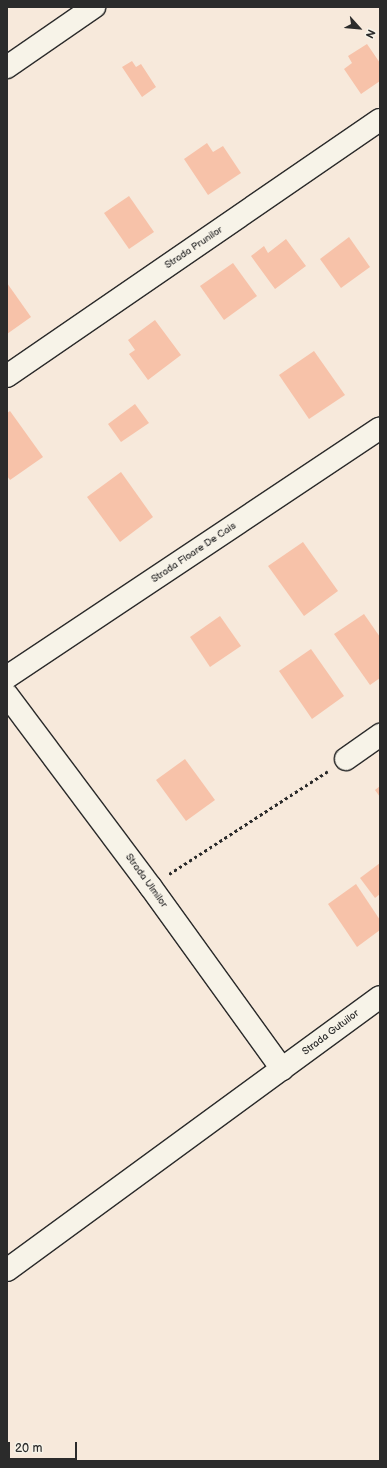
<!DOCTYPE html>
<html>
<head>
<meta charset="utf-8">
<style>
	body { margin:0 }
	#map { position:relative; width:387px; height:1468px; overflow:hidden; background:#f7e9db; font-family:"Balsamiq Sans",sans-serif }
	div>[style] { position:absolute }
	.building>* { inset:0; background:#f7c2a9 }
	.path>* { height:2.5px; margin-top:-1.25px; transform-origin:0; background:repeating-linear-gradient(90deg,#2b2b2b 0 3px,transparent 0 6px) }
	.roads { filter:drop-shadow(1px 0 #2b2b2b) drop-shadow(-1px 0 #2b2b2b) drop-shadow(0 1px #2b2b2b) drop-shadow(0 -1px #2b2b2b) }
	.minor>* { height:22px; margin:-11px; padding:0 11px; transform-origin:11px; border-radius:11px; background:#f7f3e8 }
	span { translate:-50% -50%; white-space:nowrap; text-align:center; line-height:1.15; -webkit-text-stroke:3px #f7f3e8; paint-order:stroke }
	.street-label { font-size:10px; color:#2b2b2b }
	.frame { position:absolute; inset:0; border:8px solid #2b2b2b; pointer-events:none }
	.north { position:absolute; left:339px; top:8px; width:40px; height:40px; -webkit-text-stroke:3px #f7f3e8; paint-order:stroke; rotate:117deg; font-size:11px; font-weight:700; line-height:16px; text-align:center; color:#2b2b2b }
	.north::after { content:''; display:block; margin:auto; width:14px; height:18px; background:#2b2b2b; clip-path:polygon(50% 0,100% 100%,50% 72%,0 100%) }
	.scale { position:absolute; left:8px; top:1442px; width:69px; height:18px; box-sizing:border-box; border:2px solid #2b2b2b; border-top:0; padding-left:5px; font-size:12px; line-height:14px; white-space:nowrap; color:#2b2b2b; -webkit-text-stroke:3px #f7f3e8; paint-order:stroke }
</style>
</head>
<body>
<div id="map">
	<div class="building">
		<div style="clip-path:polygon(367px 44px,380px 63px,380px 81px,361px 94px,344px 69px,352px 63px,348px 56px)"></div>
		<div style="clip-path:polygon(132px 61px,136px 67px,141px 64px,156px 87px,142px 97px,122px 67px)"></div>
		<div style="clip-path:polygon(207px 143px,213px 152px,223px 146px,241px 173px,208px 195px,184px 159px)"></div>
		<div style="clip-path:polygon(129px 196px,154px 232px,129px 249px,104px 213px)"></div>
		<div style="clip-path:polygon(349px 237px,370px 267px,341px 288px,320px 259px)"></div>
		<div style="clip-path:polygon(286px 239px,306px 266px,275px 289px,251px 256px,264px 246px,268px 253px)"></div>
		<div style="clip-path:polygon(233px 263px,257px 296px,224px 320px,200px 286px)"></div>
		<div style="clip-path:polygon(7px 283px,31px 317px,7px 334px)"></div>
		<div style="clip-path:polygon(155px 320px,181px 355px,148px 380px,129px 354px,135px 350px,128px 340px)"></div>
		<div style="clip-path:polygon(314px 351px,345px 395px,309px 419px,279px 375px)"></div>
		<div style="clip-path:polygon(135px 404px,149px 423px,121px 442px,108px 424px)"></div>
		<div style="clip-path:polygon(10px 411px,43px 457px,10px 480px,7px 476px,7px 413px)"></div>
		<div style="clip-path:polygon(121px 472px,153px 517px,120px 542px,87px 497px)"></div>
		<div style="clip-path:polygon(303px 542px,338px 591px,304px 616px,268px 566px)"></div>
		<div style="clip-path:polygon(364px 614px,380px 637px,380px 678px,370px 685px,334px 634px)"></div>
		<div style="clip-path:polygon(220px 616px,241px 646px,210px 667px,190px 637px)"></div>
		<div style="clip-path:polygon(311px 649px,344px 696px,312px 719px,279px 671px)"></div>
		<div style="clip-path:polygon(185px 759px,215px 800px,186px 821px,156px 780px)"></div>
		<div style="clip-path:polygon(380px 786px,380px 797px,375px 790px)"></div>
		<div style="clip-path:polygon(380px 863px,380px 894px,375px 898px,360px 878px)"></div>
		<div style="clip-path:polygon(356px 884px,380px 920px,380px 930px,357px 947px,328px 904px)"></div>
	</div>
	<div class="path">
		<div style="left:169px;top:874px;width:189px;rotate:-32.9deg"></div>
	</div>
	<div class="roads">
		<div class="minor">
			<div style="left:7px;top:67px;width:106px;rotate:-34.6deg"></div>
			<div style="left:7px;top:376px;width:452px;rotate:-34.5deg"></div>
			<div style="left:7px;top:677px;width:448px;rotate:-33.7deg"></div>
			<div style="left:7px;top:695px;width:239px;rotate:53.2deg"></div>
			<div style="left:150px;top:886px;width:226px;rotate:54.2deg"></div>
			<div style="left:346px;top:759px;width:42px;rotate:-35.2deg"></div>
			<div style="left:7px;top:1270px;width:462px;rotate:-36.2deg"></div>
		</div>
	</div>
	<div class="street-label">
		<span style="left:194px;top:248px;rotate:-34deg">Strada Prunilor</span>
		<span style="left:194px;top:553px;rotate:-34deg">Strada Floare De Cais</span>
		<span style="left:146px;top:881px;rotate:54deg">Strada Ulmilor</span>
		<span style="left:331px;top:1033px;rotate:-37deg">Strada Gutuilor</span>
	</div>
	<div class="frame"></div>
	<div class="north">N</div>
	<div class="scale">20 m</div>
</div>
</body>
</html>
